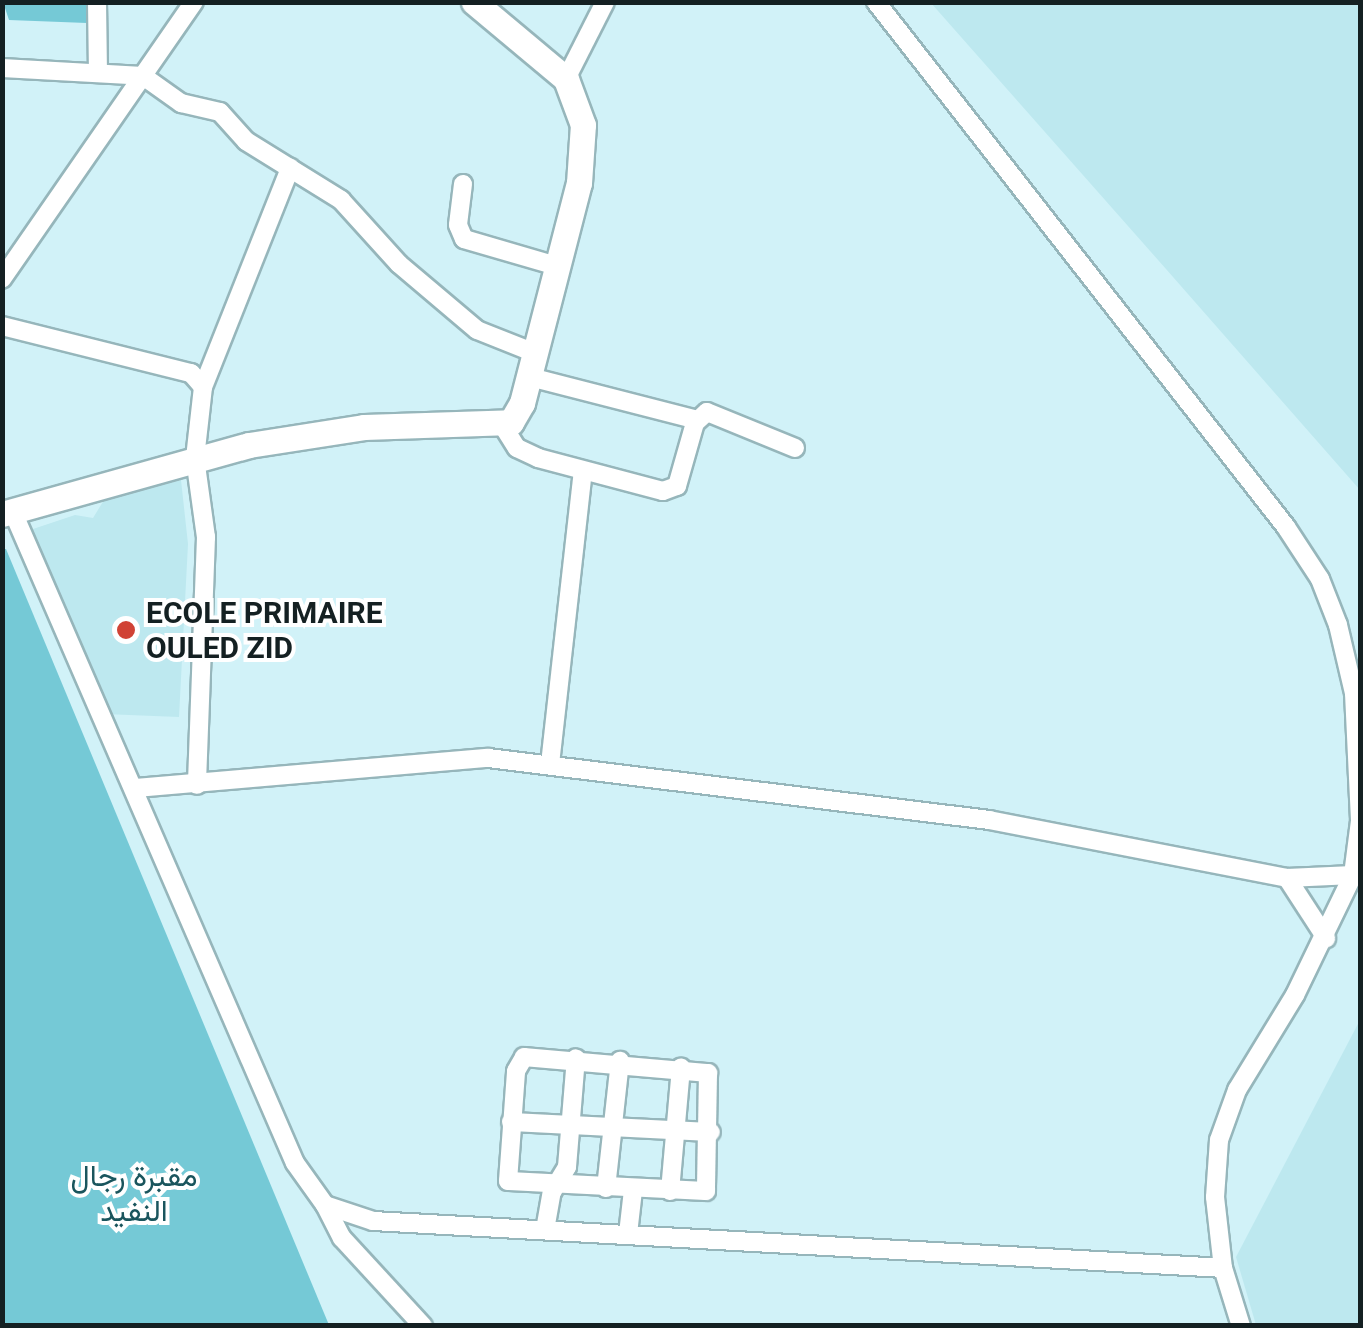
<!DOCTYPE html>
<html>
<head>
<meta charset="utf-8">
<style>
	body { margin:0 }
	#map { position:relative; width:1363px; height:1328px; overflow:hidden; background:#d1f2f8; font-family:Roboto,Vazirmatn,sans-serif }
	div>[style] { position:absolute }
	.built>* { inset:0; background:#bde8ef }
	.green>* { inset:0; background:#75c9d6 }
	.roads { filter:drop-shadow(2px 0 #96b6bb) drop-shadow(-2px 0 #96b6bb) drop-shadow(0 2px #96b6bb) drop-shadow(0 -2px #96b6bb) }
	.street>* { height:18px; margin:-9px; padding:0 9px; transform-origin:9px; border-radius:9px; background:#fff }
	.secondary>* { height:25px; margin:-12.5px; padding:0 12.5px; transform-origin:12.5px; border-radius:12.5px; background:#fff }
	.dots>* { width:28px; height:28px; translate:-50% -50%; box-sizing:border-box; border:5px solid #fff; border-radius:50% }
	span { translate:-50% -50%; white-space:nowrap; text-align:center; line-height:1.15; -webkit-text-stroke:8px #fff; paint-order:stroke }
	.poi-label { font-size:30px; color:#142022; font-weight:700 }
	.left { translate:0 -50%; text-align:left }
	.park-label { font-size:30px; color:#1a555d }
	.frame { position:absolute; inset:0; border:5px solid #142022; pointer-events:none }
</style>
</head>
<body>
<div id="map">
	<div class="built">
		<div style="clip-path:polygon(931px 3px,1360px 3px,1360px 490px,1166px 269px)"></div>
		<div style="clip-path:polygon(181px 480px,188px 544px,179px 717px,104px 714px,30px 530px,75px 515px,93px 518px,104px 500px)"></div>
		<div style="clip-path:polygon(1360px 1020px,1360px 1325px,1256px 1325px,1236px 1257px)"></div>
	</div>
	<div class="green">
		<div style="clip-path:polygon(3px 2px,86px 3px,87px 23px,9px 20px)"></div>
		<div style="clip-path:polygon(3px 549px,6px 549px,329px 1325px,3px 1325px)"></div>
	</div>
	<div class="roads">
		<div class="street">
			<div style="left:97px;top:2px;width:70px;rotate:89.2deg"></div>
			<div style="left:876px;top:2px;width:666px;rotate:52.01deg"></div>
			<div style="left:1286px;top:527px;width:62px;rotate:56.8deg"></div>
			<div style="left:1320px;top:579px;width:49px;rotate:68.6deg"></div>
			<div style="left:1338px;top:625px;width:70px;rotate:76.8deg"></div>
			<div style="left:1354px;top:693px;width:128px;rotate:87.3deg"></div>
			<div style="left:1360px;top:821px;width:54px;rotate:97.4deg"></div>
			<div style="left:1353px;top:875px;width:133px;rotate:115.8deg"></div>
			<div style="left:1295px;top:995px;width:111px;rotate:121.4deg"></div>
			<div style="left:1237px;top:1090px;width:53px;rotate:109.8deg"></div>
			<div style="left:1219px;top:1140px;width:57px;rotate:94deg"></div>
			<div style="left:1215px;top:1197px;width:71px;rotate:83.6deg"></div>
			<div style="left:1223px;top:1268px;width:61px;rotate:72.8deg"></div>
			<div style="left:2px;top:68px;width:141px;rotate:3.2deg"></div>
			<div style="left:143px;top:76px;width:47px;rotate:35.4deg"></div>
			<div style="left:181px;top:103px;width:40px;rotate:13deg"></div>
			<div style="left:220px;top:112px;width:39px;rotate:48deg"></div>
			<div style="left:246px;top:141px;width:112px;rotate:31.8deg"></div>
			<div style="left:341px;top:200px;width:86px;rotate:47.8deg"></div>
			<div style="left:399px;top:264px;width:102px;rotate:40.2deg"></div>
			<div style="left:477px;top:330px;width:62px;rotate:21.6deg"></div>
			<div style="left:566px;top:79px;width:86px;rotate:-63.1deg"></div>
			<div style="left:463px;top:184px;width:41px;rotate:97deg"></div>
			<div style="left:458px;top:225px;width:15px;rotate:67deg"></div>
			<div style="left:464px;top:239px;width:97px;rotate:16.2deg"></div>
			<div style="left:2px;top:279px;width:337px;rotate:-55.3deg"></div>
			<div style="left:2px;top:326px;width:195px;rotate:14deg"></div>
			<div style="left:191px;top:373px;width:18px;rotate:49deg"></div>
			<div style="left:203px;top:387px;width:71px;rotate:96.4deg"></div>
			<div style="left:195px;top:458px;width:80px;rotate:82.1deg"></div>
			<div style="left:206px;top:537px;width:248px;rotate:92.1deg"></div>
			<div style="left:530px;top:377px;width:172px;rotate:14.4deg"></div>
			<div style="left:203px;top:387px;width:236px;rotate:-68.3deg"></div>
			<div style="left:503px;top:426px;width:26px;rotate:58deg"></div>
			<div style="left:517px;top:448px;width:23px;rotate:25deg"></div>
			<div style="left:538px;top:458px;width:129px;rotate:14.8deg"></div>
			<div style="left:663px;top:491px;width:15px;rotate:-20deg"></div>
			<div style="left:677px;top:486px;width:66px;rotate:-74.1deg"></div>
			<div style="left:695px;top:423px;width:16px;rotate:-43deg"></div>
			<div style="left:707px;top:412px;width:95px;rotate:22.2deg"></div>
			<div style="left:13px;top:512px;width:709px;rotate:66.58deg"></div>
			<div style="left:295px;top:1163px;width:52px;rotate:54.5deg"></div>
			<div style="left:325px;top:1205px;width:51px;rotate:18.4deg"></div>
			<div style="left:373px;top:1221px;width:851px;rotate:3.16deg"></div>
			<div style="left:550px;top:764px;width:294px;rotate:-83.6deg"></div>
			<div style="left:136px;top:788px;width:353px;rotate:-4.9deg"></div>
			<div style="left:488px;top:758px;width:505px;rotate:7.05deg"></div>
			<div style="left:989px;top:820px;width:304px;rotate:11deg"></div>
			<div style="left:1287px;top:878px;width:66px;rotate:-2.6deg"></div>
			<div style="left:1287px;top:878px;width:72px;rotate:57deg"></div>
			<div style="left:524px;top:1057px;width:185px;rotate:5deg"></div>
			<div style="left:708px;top:1073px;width:118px;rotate:91deg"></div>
			<div style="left:706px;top:1191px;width:198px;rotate:-177.1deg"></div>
			<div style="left:508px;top:1181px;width:110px;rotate:-85.8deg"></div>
			<div style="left:516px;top:1071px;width:16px;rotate:-60deg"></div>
			<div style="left:511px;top:1122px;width:200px;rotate:2.9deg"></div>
			<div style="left:606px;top:1188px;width:128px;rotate:-83.7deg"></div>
			<div style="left:670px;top:1191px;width:124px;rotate:-84.9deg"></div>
			<div style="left:325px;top:1205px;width:37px;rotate:63deg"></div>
			<div style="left:342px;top:1238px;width:120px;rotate:47.4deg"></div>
			<div style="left:545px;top:1230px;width:39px;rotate:-80deg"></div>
			<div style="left:552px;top:1192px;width:29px;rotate:-59deg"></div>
			<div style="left:567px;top:1167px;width:109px;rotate:-85.3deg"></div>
			<div style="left:628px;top:1234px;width:44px;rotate:-83.5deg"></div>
		</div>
		<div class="secondary">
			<div style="left:2px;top:514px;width:256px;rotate:-15.6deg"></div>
			<div style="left:249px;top:445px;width:116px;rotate:-8.9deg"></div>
			<div style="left:364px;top:427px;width:147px;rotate:-1.9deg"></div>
			<div style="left:511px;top:422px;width:22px;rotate:-60deg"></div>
			<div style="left:522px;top:403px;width:227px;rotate:-75.5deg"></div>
			<div style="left:579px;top:183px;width:58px;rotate:-86.1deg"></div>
			<div style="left:583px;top:125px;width:49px;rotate:-110.3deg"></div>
			<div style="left:566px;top:79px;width:120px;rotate:-140.1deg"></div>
		</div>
	</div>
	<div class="dots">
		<div style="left:126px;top:630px;background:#d04336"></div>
	</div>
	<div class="poi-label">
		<span class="left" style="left:146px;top:630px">ECOLE PRIMAIRE<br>OULED ZID</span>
	</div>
	<div class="park-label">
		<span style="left:134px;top:1193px">مقبرة رجال<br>النفيد</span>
	</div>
	<div class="frame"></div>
</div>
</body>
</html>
